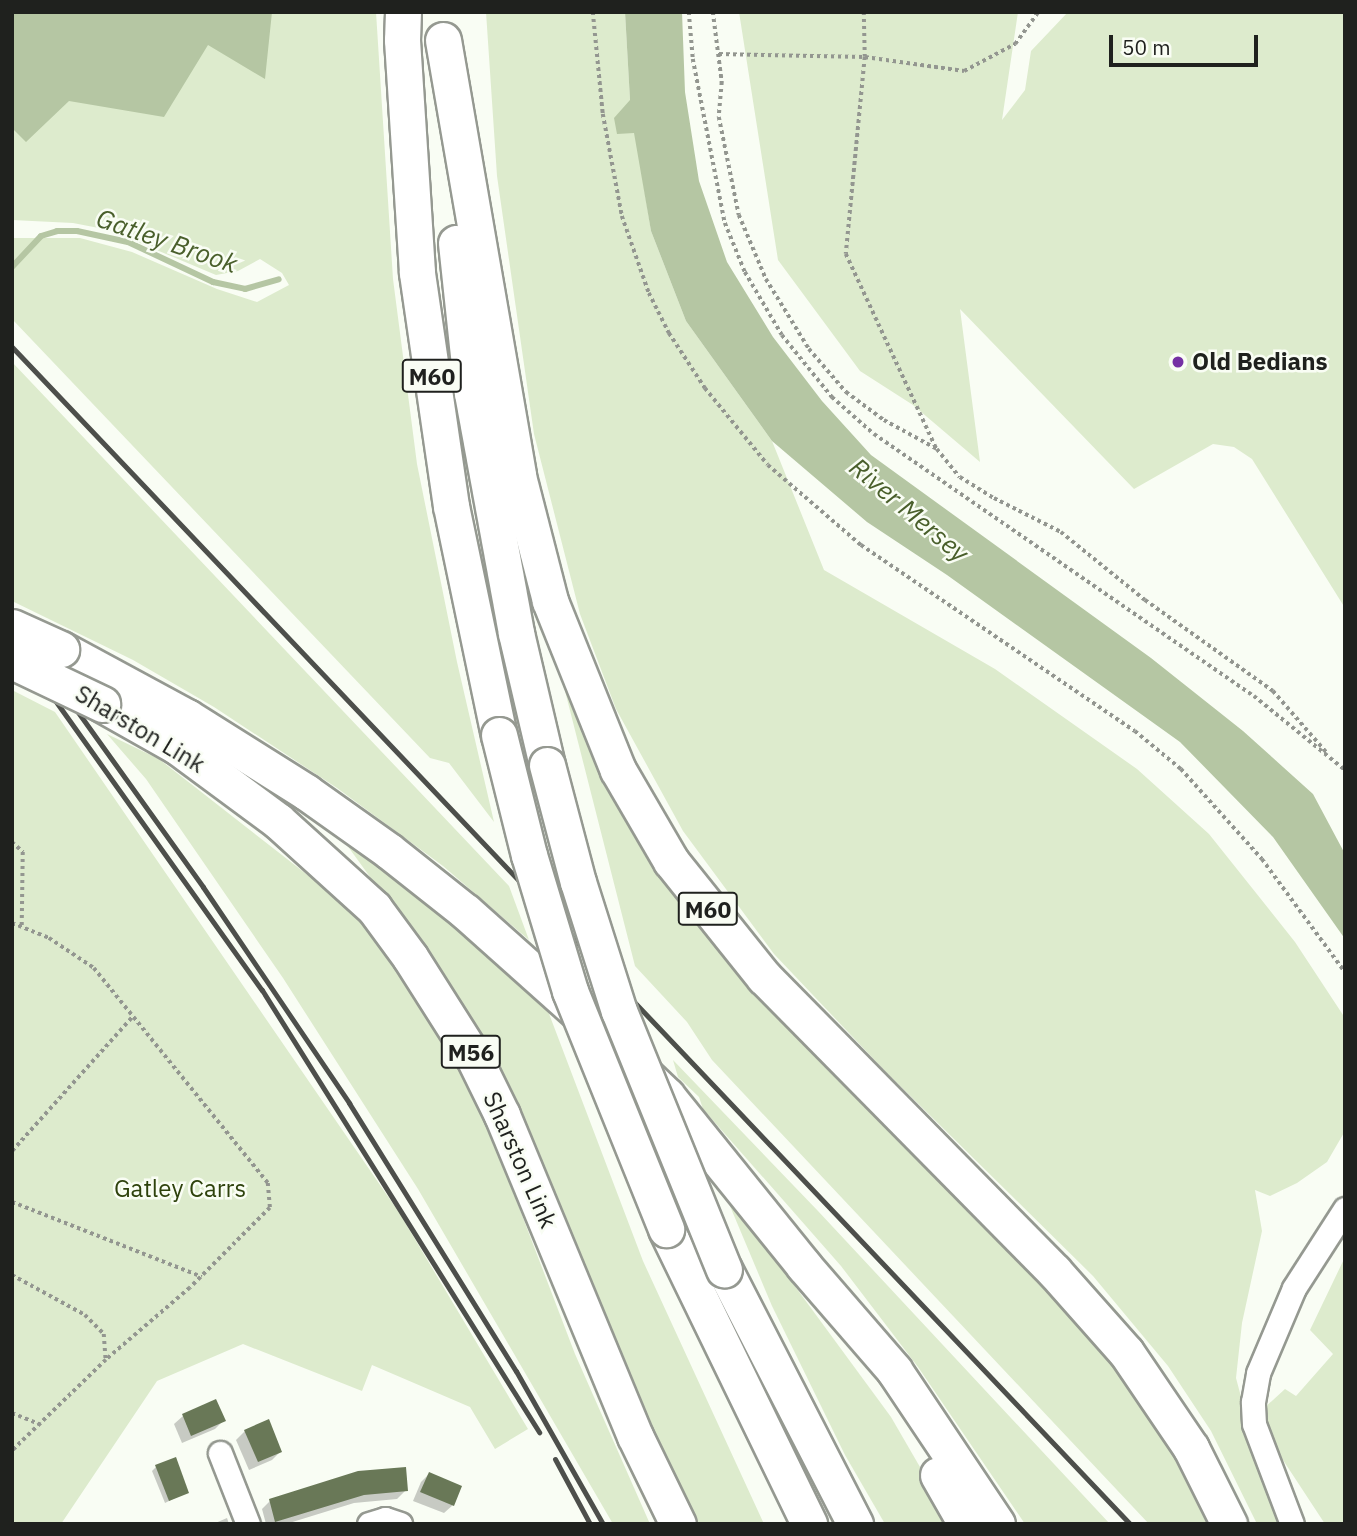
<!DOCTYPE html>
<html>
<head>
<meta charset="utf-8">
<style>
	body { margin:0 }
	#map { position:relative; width:1357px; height:1536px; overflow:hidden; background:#f9fdf4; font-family:"IBM Plex Sans",sans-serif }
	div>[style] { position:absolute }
	.green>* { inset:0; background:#ddebcd }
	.water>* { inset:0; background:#b5c6a3 }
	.shadow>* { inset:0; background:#0003 }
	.stream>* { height:6px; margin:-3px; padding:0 3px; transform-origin:3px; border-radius:3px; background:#b5c6a3 }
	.building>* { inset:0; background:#697857 }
	.path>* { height:3.5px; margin-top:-1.75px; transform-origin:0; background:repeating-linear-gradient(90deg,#939690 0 3.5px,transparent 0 7px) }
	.roads { filter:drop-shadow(2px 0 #959991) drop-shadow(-2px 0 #959991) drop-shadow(0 2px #959991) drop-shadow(0 -2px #959991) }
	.minor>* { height:23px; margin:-11.5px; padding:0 11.5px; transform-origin:11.5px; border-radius:11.5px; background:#fff }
	.highway>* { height:35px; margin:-17.5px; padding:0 17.5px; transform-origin:17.5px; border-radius:17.5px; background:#fff }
	.rail>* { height:5px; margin:-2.5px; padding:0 2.5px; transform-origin:2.5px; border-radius:2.5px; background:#4d4f4b }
	.bridges { filter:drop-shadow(2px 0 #959991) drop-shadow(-2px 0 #959991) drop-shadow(0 2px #959991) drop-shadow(0 -2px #959991) }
	.highway-bridge>* { height:35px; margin:-17.5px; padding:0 17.5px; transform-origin:17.5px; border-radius:17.5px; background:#fff }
	.dots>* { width:19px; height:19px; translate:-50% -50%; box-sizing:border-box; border:4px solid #f9fdf4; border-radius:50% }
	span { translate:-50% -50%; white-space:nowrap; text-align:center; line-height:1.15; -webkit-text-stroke:5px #f9fdf4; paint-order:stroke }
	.shield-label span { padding:2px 5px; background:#f9fdf4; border:2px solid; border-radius:5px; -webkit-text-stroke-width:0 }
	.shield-label { font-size:23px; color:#1f211e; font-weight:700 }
	.poi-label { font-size:24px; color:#1f211e; font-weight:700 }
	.left { translate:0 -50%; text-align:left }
	.street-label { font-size:24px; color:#1f211e }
	.park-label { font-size:24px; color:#2e420c }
	.water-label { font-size:26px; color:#495f2b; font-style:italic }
	.frame { position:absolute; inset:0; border:14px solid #1f211e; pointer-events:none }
	.scale { position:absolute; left:1109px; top:35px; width:149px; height:32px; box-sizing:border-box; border:4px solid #1f211e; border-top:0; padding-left:9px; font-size:21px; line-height:24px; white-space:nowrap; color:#1f211e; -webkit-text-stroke:5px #f9fdf4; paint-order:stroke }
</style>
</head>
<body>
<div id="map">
	<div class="green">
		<div style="clip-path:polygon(12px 12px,376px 12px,393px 279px,417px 464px,457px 662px,494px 822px,449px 763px,430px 758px,12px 319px,12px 238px,80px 238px,132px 252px,217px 289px,257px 302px,289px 285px,282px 273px,260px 259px,238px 271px,216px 275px,109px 230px,73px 223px,12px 220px)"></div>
		<div style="clip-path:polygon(486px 12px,625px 12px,630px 100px,651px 231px,686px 321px,772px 441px,824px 570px,995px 669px,1137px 769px,1209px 834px,1295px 942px,1345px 1018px,1345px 1131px,1327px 1162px,1297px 1183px,1270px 1196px,1255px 1190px,1262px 1231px,1242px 1323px,1236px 1378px,1248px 1423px,1284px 1524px,1257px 1524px,1211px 1431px,1168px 1366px,1093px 1276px,885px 1071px,774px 954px,683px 831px,616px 709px,580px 614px,534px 434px,497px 176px)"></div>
		<div style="clip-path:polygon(739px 12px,1018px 12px,1002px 120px,1025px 90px,1031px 51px,1068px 12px,1345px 12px,1345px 608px,1252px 459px,1234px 447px,1213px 444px,1134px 489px,960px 309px,980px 462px,913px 405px,860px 371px,778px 260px)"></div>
		<div style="clip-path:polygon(12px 362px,509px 886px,529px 940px,443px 866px,337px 788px,214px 707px,133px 660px,12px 601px)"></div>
		<div style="clip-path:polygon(549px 628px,618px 793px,1122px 1365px,1217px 1524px,1149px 1524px,712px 1060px,687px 1022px,635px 966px)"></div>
		<div style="clip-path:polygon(12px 690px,55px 712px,400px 1214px,528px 1429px,495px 1449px,470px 1407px,372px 1365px,362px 1391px,243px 1344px,157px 1381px,61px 1524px,12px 1524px)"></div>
		<div style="clip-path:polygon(107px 734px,159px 759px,355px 912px,437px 1018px,486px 1121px,575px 1354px,650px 1524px,613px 1524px,418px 1189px,283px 978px,146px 779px)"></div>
		<div style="clip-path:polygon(336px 830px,477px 942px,548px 1011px,643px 1261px,764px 1524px,694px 1524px,423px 950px)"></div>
		<div style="clip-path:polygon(673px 1060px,818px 1211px,1110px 1524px,1025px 1524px,918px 1367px,841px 1266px,703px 1109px,699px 1097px,678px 1077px)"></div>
		<div style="clip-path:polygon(722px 1187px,891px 1417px,953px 1524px,885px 1524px,845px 1455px,772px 1306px)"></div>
		<div style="clip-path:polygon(1345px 1257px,1345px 1524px,1325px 1524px,1281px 1457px,1262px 1410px,1285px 1389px,1296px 1396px,1333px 1354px,1310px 1330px)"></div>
	</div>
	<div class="water">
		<div style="clip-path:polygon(12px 12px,272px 12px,265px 79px,208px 45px,164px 117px,69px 101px,26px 142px,12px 128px)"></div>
		<div style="clip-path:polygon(625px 12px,682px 12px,685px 92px,699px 181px,727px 262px,773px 337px,822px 401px,871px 455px,1151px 658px,1243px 731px,1313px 794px,1345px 854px,1345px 939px,1273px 837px,1180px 742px,947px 575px,867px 522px,772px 441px,686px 321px,651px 231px,634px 133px,617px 134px,614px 118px,630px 100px)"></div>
	</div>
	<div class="shadow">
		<div style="clip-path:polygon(215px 1402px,224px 1420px,215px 1429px,182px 1443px,174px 1424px,183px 1416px)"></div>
		<div style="clip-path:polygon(245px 1431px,280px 1452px,272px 1460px,249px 1470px,236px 1440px)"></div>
		<div style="clip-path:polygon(156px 1467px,187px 1492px,165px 1503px,152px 1471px)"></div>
		<div style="clip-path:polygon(429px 1474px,453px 1505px,444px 1513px,413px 1501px,421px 1482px)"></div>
		<div style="clip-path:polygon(406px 1490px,397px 1499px,354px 1503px,286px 1524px,266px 1524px,262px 1509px,270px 1501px)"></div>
		<div style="clip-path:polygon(227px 1518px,229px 1524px,213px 1524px)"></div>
	</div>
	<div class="stream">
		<div style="left:12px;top:267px;width:42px;rotate:-46.9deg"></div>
		<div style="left:41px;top:236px;width:17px;rotate:-17deg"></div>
		<div style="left:57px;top:231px;width:20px"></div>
		<div style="left:77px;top:231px;width:52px;rotate:12.2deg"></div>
		<div style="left:128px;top:242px;width:94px;rotate:25.2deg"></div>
		<div style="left:213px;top:282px;width:33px;rotate:12deg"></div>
		<div style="left:245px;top:289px;width:35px;rotate:-16deg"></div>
	</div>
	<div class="building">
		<div style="clip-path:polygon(216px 1399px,226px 1421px,191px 1436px,182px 1414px)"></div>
		<div style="clip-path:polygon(269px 1419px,282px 1452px,258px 1462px,244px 1430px)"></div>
		<div style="clip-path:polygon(176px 1457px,189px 1493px,169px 1501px,155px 1465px)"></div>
		<div style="clip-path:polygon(406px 1467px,408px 1491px,364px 1495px,275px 1522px,269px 1499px,358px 1471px)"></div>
		<div style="clip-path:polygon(429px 1472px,462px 1486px,454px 1506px,420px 1492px)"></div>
	</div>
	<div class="path">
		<div style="left:593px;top:12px;width:102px;rotate:84.4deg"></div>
		<div style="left:603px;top:114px;width:104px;rotate:79.4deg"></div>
		<div style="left:622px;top:216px;width:82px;rotate:70.7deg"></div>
		<div style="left:649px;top:293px;width:45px;rotate:63.4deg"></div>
		<div style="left:669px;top:333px;width:66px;rotate:56.8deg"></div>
		<div style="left:705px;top:388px;width:99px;rotate:50.7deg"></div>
		<div style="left:768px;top:465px;width:123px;rotate:40.7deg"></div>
		<div style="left:861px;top:545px;width:331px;rotate:34.2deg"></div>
		<div style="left:1135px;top:731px;width:60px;rotate:39.6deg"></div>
		<div style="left:1181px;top:769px;width:121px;rotate:48deg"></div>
		<div style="left:1262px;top:859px;width:140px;rotate:53.7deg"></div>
		<div style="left:689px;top:12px;width:47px;rotate:85.1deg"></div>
		<div style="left:693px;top:59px;width:167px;rotate:79deg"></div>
		<div style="left:725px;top:223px;width:53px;rotate:67.8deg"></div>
		<div style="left:745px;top:272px;width:73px;rotate:59.6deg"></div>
		<div style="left:782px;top:335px;width:80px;rotate:51.1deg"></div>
		<div style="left:832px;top:397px;width:56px;rotate:41.4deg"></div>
		<div style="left:874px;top:434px;width:462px;rotate:34.6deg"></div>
		<div style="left:1254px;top:696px;width:117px;rotate:39.1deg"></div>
		<div style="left:713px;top:12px;width:71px;rotate:82.7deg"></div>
		<div style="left:722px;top:82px;width:35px;rotate:95deg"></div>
		<div style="left:719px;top:117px;width:100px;rotate:78.5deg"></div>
		<div style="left:739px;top:215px;width:69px;rotate:67.1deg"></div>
		<div style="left:766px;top:279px;width:82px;rotate:58.4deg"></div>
		<div style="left:809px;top:349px;width:57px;rotate:49.3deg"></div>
		<div style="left:846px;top:392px;width:47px;rotate:36.4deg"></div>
		<div style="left:884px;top:420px;width:60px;rotate:28.7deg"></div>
		<div style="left:937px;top:449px;width:36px;rotate:51deg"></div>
		<div style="left:960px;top:477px;width:40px;rotate:32deg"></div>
		<div style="left:994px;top:498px;width:75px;rotate:26.9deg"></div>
		<div style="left:1061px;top:532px;width:108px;rotate:39deg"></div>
		<div style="left:1145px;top:600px;width:157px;rotate:35.4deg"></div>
		<div style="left:1273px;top:691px;width:82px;rotate:48.9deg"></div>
		<div style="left:864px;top:12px;width:45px;rotate:88.7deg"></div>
		<div style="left:865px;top:57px;width:198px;rotate:95.5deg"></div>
		<div style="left:846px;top:254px;width:214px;rotate:65.1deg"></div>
		<div style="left:719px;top:54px;width:146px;rotate:1.2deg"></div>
		<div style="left:865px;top:57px;width:100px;rotate:8deg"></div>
		<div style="left:964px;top:71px;width:58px;rotate:-27.9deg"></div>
		<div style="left:1015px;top:44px;width:39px;rotate:-54deg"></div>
		<div style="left:12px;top:842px;width:15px;rotate:42deg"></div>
		<div style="left:23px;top:852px;width:75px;rotate:90.8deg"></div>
		<div style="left:12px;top:923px;width:40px;rotate:22deg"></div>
		<div style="left:49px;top:938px;width:54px;rotate:33.7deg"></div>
		<div style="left:94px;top:968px;width:277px;rotate:51deg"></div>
		<div style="left:268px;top:1183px;width:25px;rotate:85deg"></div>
		<div style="left:270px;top:1208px;width:113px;rotate:135deg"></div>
		<div style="left:190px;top:1288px;width:111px;rotate:139.4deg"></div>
		<div style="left:106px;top:1360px;width:131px;rotate:135.9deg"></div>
		<div style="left:12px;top:1151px;width:181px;rotate:-48.1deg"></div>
		<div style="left:12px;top:1202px;width:204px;rotate:21.5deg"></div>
		<div style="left:12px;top:1275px;width:83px;rotate:28.7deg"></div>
		<div style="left:85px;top:1315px;width:27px;rotate:45deg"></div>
		<div style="left:104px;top:1334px;width:26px;rotate:86deg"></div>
		<div style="left:12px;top:1413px;width:31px;rotate:22deg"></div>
	</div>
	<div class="roads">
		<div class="minor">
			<div style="left:220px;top:1453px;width:76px;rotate:68.5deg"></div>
			<div style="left:369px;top:1524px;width:17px;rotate:-17deg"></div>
			<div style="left:385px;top:1519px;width:16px;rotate:18deg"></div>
			<div style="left:1292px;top:1524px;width:107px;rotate:-110.8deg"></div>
			<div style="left:1254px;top:1424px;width:22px;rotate:-93deg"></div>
			<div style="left:1253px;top:1402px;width:29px;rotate:-80deg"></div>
			<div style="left:1258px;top:1373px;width:92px;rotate:-67deg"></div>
			<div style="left:1294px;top:1288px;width:94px;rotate:-57.2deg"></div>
		</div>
		<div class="highway">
			<div style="left:403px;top:12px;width:28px;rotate:92deg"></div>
			<div style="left:402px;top:40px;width:233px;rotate:86.3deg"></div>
			<div style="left:417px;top:273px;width:235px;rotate:81.7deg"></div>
			<div style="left:451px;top:506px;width:234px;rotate:78.2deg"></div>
			<div style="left:443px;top:40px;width:442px;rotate:80.2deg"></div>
			<div style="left:518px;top:476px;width:129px;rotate:75.6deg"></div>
			<div style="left:550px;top:601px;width:182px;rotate:68.1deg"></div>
			<div style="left:618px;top:770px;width:105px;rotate:59.8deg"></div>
			<div style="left:671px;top:861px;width:149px;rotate:51.3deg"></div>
			<div style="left:764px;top:977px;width:413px;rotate:45.4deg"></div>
			<div style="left:1054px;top:1271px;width:108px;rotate:48.4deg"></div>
			<div style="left:1126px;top:1352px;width:116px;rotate:55.9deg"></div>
			<div style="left:1191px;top:1448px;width:85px;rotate:63.4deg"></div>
			<div style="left:456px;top:243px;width:151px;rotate:83.9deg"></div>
			<div style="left:472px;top:393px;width:244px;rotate:79.6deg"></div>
			<div style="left:516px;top:633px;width:136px;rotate:76.8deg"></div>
			<div style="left:61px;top:649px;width:143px;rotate:28.4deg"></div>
			<div style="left:187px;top:717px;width:141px;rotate:32.2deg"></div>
			<div style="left:306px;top:792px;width:102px;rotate:35.4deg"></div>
			<div style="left:389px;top:851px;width:98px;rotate:38.4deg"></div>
			<div style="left:466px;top:912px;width:177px;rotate:41.8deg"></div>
			<div style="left:598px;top:1030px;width:95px;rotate:43.7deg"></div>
			<div style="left:667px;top:1096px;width:218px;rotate:51.1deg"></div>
			<div style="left:804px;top:1266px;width:138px;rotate:49.1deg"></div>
			<div style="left:894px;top:1370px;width:185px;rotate:56.2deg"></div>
			<div style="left:102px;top:704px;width:87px;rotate:29.5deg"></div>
			<div style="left:178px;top:747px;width:124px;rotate:36.5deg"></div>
			<div style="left:278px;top:821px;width:130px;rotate:42.2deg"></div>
			<div style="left:374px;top:908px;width:61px;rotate:53.7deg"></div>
			<div style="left:410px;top:957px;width:120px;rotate:57.6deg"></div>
			<div style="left:474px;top:1058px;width:64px;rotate:63.8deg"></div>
			<div style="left:502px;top:1115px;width:347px;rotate:67.5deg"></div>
			<div style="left:635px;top:1436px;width:98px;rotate:64deg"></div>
			<div style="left:666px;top:1229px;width:328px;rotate:64.1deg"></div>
			<div style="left:724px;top:1269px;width:287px;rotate:62.8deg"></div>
			<div style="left:938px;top:1475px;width:56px;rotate:60.3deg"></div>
		</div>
	</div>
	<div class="rail">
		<div style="left:12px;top:347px;width:1623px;rotate:46.47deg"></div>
		<div style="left:12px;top:620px;width:328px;rotate:54.4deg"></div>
		<div style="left:203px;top:887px;width:261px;rotate:55.9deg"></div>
		<div style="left:349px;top:1103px;width:316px;rotate:58.1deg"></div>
		<div style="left:516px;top:1371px;width:176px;rotate:60.4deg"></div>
		<div style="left:12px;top:640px;width:430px;rotate:54.5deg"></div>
		<div style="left:262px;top:990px;width:522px;rotate:57.92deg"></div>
		<div style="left:555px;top:1459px;width:74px;rotate:61.7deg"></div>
	</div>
	<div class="bridges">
		<div class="highway-bridge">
			<div style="left:12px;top:627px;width:54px;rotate:24.2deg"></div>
			<div style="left:12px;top:661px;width:100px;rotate:25.5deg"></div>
			<div style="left:499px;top:735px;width:124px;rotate:76deg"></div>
			<div style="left:529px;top:855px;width:142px;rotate:73.2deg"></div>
			<div style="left:570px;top:991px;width:257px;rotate:68deg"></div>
			<div style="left:547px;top:765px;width:121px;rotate:75.2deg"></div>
			<div style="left:578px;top:882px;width:135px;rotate:72.4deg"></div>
			<div style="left:619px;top:1011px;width:279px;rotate:67.9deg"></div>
		</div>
	</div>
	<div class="dots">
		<div style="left:1178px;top:362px;background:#7530a4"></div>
	</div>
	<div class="shield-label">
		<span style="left:432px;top:376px">M60</span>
		<span style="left:708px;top:909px">M60</span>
		<span style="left:471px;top:1052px">M56</span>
	</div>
	<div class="poi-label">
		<span class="left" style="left:1192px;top:362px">Old Bedians</span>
	</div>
	<div class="street-label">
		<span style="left:140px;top:729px;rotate:31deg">Sharston Link</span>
		<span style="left:520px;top:1160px;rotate:66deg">Sharston Link</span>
	</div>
	<div class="park-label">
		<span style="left:180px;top:1189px">Gatley Carrs</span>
	</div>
	<div class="water-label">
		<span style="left:167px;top:241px;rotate:19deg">Gatley Brook</span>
		<span style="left:909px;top:510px;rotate:40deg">River Mersey</span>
	</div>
	<div class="frame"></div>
	<div class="scale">50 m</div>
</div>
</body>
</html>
